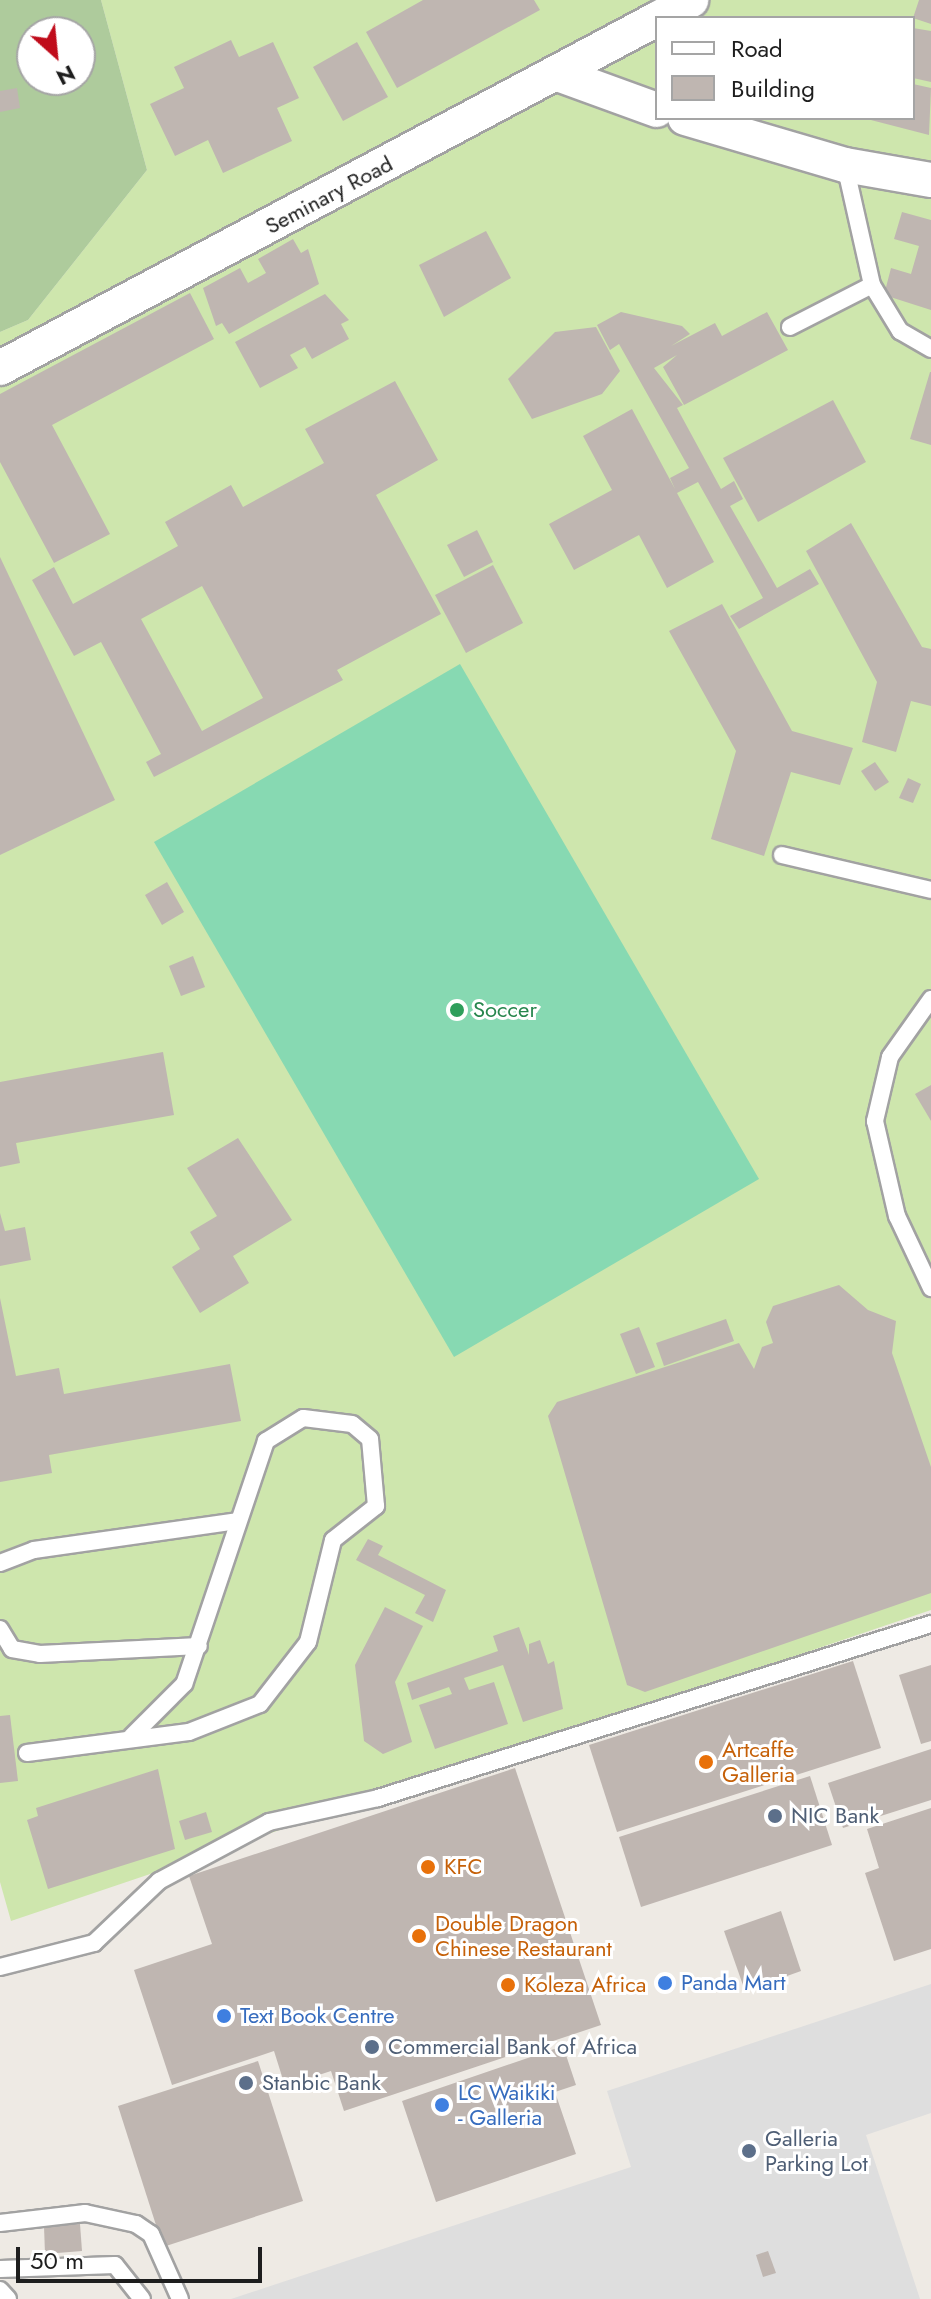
<!DOCTYPE html>
<html>
<head>
<meta charset="utf-8">
<style>
	body { margin:0 }
	#map { position:relative; width:931px; height:2299px; overflow:hidden; background:#eeeae4; font-family:Jost,sans-serif }
	div>[style] { position:absolute }
	.grass>* { inset:0; background:#cee6ad }
	.forest>* { inset:0; background:#aecb9c }
	.pitch>* { inset:0; background:#87d9b2 }
	.parking>* { inset:0; background:#dedede }
	.building>* { inset:0; background:#bfb6b1 }
	.roads { filter:drop-shadow(2px 0 #a2a2a2) drop-shadow(-2px 0 #a2a2a2) drop-shadow(0 2px #a2a2a2) drop-shadow(0 -2px #a2a2a2) }
	.lane>* { height:16px; margin:-8px; padding:0 8px; transform-origin:8px; border-radius:8px; background:#fff }
	.street>* { height:34px; margin:-17px; padding:0 17px; transform-origin:17px; border-radius:17px; background:#fff }
	.dots>* { width:22px; height:22px; translate:-50% -50%; box-sizing:border-box; border:4px solid #fff; border-radius:50% }
	span { translate:-50% -50%; white-space:nowrap; text-align:center; line-height:1.15; -webkit-text-stroke:6px #fff; paint-order:stroke }
	.street-label { font-size:22px; color:#1e1e1e }
	.leisure-label { font-size:22px; color:#27864d }
	.left { translate:0 -50%; text-align:left }
	.food-label { font-size:22px; color:#c56008 }
	.service-label { font-size:22px; color:#4e5e75 }
	.shop-label { font-size:22px; color:#366cbe }
	.legend { position:absolute; left:655px; top:16px; width:260px; height:104px; box-sizing:border-box; background:#fff; border:2px solid #a5a5a5; margin:0; padding:10px 14px; list-style:none; font-size:24px; color:#1e1e1e }
	.legend li { display:flex; align-items:center; gap:16px; height:40px }
	.legend b { width:40px; border:2px solid #a5a5a5 }
	.north { position:absolute; left:16px; top:16px; width:80px; height:80px; box-sizing:border-box; background:#fff; border:2px solid #a5a5a5; border-radius:50%; rotate:153deg; font-size:22px; font-weight:700; line-height:32px; text-align:center; color:#1e1e1e }
	.north::after { content:''; display:block; margin:auto; width:28px; height:36px; background:#c00c1b; clip-path:polygon(50% 0,100% 100%,50% 72%,0 100%) }
	.scale { position:absolute; left:16px; top:2247px; width:246px; height:36px; box-sizing:border-box; border:4px solid #1e1e1e; border-top:0; padding-left:10px; font-size:24px; line-height:28px; white-space:nowrap; color:#1e1e1e; -webkit-text-stroke:6px #fff; paint-order:stroke }
</style>
</head>
<body>
<div id="map">
	<div class="grass">
		<div style="clip-path:polygon(evenodd,101px 0,931px 0,931px 1610px,11px 1921px,0 1882px,0 332px,28px 320px,147px 170px,101px 0,657px 18px,913px 18px,913px 118px,657px 118px,657px 18px)"></div>
	</div>
	<div class="forest">
		<div style="clip-path:polygon(evenodd,0 0,101px 0,147px 170px,28px 320px,0 332px,0 0,32px 32px,80px 32px,80px 80px,32px 80px,32px 32px)"></div>
	</div>
	<div class="pitch">
		<div style="clip-path:polygon(460px 664px,759px 1179px,454px 1357px,154px 842px)"></div>
	</div>
	<div class="parking">
		<div style="clip-path:polygon(931px 1984px,931px 2113px,866px 2135px,920px 2299px,231px 2299px,631px 2167px,607px 2091px)"></div>
	</div>
	<div class="building">
		<div style="clip-path:polygon(423px 0,534px 0,540px 10px,397px 88px,366px 32px)"></div>
		<div style="clip-path:polygon(919px 0,931px 0,931px 24px,913px 18px)"></div>
		<div style="clip-path:polygon(913px 28px,931px 31px,931px 82px,913px 78px)"></div>
		<div style="clip-path:polygon(231px 40px,239px 57px,273px 42px,299px 98px,277px 108px,292px 141px,223px 173px,208px 140px,175px 156px,150px 104px,184px 88px,174px 67px)"></div>
		<div style="clip-path:polygon(357px 42px,388px 97px,343px 121px,313px 67px)"></div>
		<div style="clip-path:polygon(913px 84px,931px 88px,929px 135px,867px 119px,913px 118px)"></div>
		<div style="clip-path:polygon(17px 88px,20px 108px,0 112px,0 91px)"></div>
		<div style="clip-path:polygon(902px 212px,931px 220px,931px 310px,884px 295px,891px 268px,911px 274px,919px 246px,894px 239px)"></div>
		<div style="clip-path:polygon(486px 231px,511px 278px,444px 317px,419px 265px)"></div>
		<div style="clip-path:polygon(293px 239px,301px 253px,308px 249px,319px 284px,229px 334px,222px 323px,216px 326px,203px 288px,240px 268px,248px 283px,266px 273px,258px 259px)"></div>
		<div style="clip-path:polygon(190px 293px,214px 339px,52px 425px,110px 534px,54px 563px,0 462px,0 394px)"></div>
		<div style="clip-path:polygon(325px 294px,349px 320px,341px 324px,349px 339px,312px 359px,305px 347px,290px 355px,298px 368px,260px 388px,235px 342px)"></div>
		<div style="clip-path:polygon(621px 312px,682px 326px,690px 334px,671px 346px,715px 323px,722px 336px,767px 312px,788px 350px,684px 405px,663px 367px,677px 355px,654px 368px,683px 405px,677px 408px,721px 489px,734px 481px,743px 499px,730px 506px,777px 588px,810px 569px,819px 584px,739px 629px,730px 616px,763px 598px,698px 482px,677px 493px,714px 562px,667px 588px,639px 535px,574px 570px,549px 524px,612px 490px,583px 436px,632px 409px,675px 489px,670px 478px,689px 468px,619px 344px,610px 350px,597px 325px)"></div>
		<div style="clip-path:polygon(596px 327px,620px 371px,602px 394px,532px 419px,508px 379px,555px 332px)"></div>
		<div style="clip-path:polygon(930px 372px,931px 372px,931px 445px,910px 439px)"></div>
		<div style="clip-path:polygon(evenodd,395px 381px,438px 460px,376px 495px,441px 614px,337px 670px,343px 680px,154px 777px,146px 762px,161px 754px,101px 642px,74px 656px,32px 580px,54px 567px,73px 604px,178px 546px,165px 522px,231px 485px,243px 507px,324px 463px,305px 429px,395px 381px,202px 586px,263px 698px,202px 731px,141px 619px,202px 586px)"></div>
		<div style="clip-path:polygon(833px 400px,866px 462px,758px 522px,723px 458px)"></div>
		<div style="clip-path:polygon(851px 523px,922px 647px,931px 649px,931px 706px,911px 701px,896px 752px,862px 742px,877px 682px,806px 551px)"></div>
		<div style="clip-path:polygon(477px 530px,493px 562px,464px 577px,447px 545px)"></div>
		<div style="clip-path:polygon(0 557px,115px 800px,0 855px)"></div>
		<div style="clip-path:polygon(493px 565px,523px 623px,466px 653px,435px 595px)"></div>
		<div style="clip-path:polygon(722px 604px,792px 731px,853px 748px,840px 785px,791px 772px,764px 856px,711px 839px,736px 751px,669px 631px)"></div>
		<div style="clip-path:polygon(875px 762px,889px 782px,875px 791px,861px 771px)"></div>
		<div style="clip-path:polygon(908px 778px,921px 784px,913px 803px,899px 798px)"></div>
		<div style="clip-path:polygon(167px 882px,184px 912px,162px 925px,145px 895px)"></div>
		<div style="clip-path:polygon(193px 956px,205px 987px,181px 996px,169px 966px)"></div>
		<div style="clip-path:polygon(163px 1052px,174px 1115px,16px 1143px,20px 1163px,0 1167px,0 1082px)"></div>
		<div style="clip-path:polygon(931px 1085px,931px 1121px,915px 1094px)"></div>
		<div style="clip-path:polygon(238px 1138px,292px 1220px,233px 1256px,249px 1283px,200px 1313px,172px 1267px,200px 1249px,190px 1232px,217px 1216px,187px 1168px)"></div>
		<div style="clip-path:polygon(0 1213px,5px 1231px,25px 1227px,31px 1260px,0 1266px)"></div>
		<div style="clip-path:polygon(839px 1285px,868px 1310px,896px 1321px,892px 1353px,931px 1467px,931px 1593px,645px 1692px,627px 1685px,548px 1416px,557px 1402px,739px 1343px,754px 1369px,762px 1347px,773px 1343px,766px 1322px,773px 1306px)"></div>
		<div style="clip-path:polygon(0 1298px,16px 1376px,59px 1368px,64px 1394px,230px 1364px,241px 1421px,49px 1455px,52px 1473px,0 1482px)"></div>
		<div style="clip-path:polygon(726px 1319px,734px 1341px,664px 1366px,656px 1343px)"></div>
		<div style="clip-path:polygon(639px 1327px,655px 1367px,636px 1374px,620px 1334px)"></div>
		<div style="clip-path:polygon(368px 1539px,383px 1546px,378px 1555px,446px 1590px,433px 1622px,415px 1613px,425px 1595px,356px 1560px)"></div>
		<div style="clip-path:polygon(385px 1607px,423px 1626px,395px 1682px,412px 1742px,383px 1754px,364px 1741px,355px 1665px)"></div>
		<div style="clip-path:polygon(519px 1627px,529px 1655px,529px 1644px,540px 1640px,548px 1664px,554px 1661px,563px 1709px,523px 1722px,503px 1665px,464px 1678px,469px 1690px,494px 1682px,508px 1724px,435px 1749px,419px 1705px,452px 1694px,449px 1687px,412px 1700px,407px 1683px,498px 1651px,493px 1636px)"></div>
		<div style="clip-path:polygon(853px 1661px,881px 1748px,617px 1832px,589px 1745px)"></div>
		<div style="clip-path:polygon(931px 1665px,931px 1741px,921px 1744px,899px 1675px)"></div>
		<div style="clip-path:polygon(10px 1715px,18px 1781px,0 1783px,0 1716px)"></div>
		<div style="clip-path:polygon(931px 1749px,931px 1800px,843px 1828px,828px 1783px)"></div>
		<div style="clip-path:polygon(515px 1768px,601px 2025px,344px 2111px,331px 2071px,285px 2086px,274px 2051px,172px 2085px,134px 1970px,212px 1944px,189px 1876px)"></div>
		<div style="clip-path:polygon(158px 1769px,175px 1849px,48px 1889px,27px 1820px,38px 1816px,36px 1808px)"></div>
		<div style="clip-path:polygon(810px 1776px,832px 1845px,641px 1907px,619px 1837px)"></div>
		<div style="clip-path:polygon(931px 1808px,931px 1949px,894px 1961px,865px 1873px,879px 1868px,867px 1829px)"></div>
		<div style="clip-path:polygon(206px 1812px,212px 1832px,185px 1840px,179px 1821px)"></div>
		<div style="clip-path:polygon(781px 1911px,801px 1971px,745px 1991px,724px 1931px)"></div>
		<div style="clip-path:polygon(563px 2046px,576px 2085px,555px 2092px,576px 2154px,436px 2202px,402px 2101px)"></div>
		<div style="clip-path:polygon(258px 2061px,303px 2201px,163px 2247px,118px 2106px)"></div>
		<div style="clip-path:polygon(80px 2224px,82px 2251px,45px 2254px,44px 2226px)"></div>
		<div style="clip-path:polygon(768px 2251px,776px 2273px,763px 2277px,756px 2255px)"></div>
	</div>
	<div class="roads">
		<div class="lane">
			<div style="left:845px;top:165px;width:123px;rotate:77.3deg"></div>
			<div style="left:872px;top:285px;width:54px;rotate:58.7deg"></div>
			<div style="left:900px;top:331px;width:36px;rotate:30deg"></div>
			<div style="left:790px;top:327px;width:92px;rotate:-27.1deg"></div>
			<div style="left:782px;top:855px;width:153px;rotate:13.2deg"></div>
			<div style="left:931px;top:999px;width:71px;rotate:125.3deg"></div>
			<div style="left:890px;top:1057px;width:66px;rotate:103.2deg"></div>
			<div style="left:875px;top:1121px;width:98px;rotate:77deg"></div>
			<div style="left:897px;top:1216px;width:80px;rotate:64.7deg"></div>
			<div style="left:0;top:1563px;width:36px;rotate:-21deg"></div>
			<div style="left:34px;top:1550px;width:205px;rotate:-8.1deg"></div>
			<div style="left:0;top:1629px;width:23px;rotate:59deg"></div>
			<div style="left:12px;top:1649px;width:28px;rotate:10deg"></div>
			<div style="left:40px;top:1654px;width:159px;rotate:-2.9deg"></div>
			<div style="left:27px;top:1753px;width:163px;rotate:-7.4deg"></div>
			<div style="left:189px;top:1732px;width:76px;rotate:-21.5deg"></div>
			<div style="left:260px;top:1704px;width:78px;rotate:-52.3deg"></div>
			<div style="left:308px;top:1642px;width:105px;rotate:-76.2deg"></div>
			<div style="left:333px;top:1540px;width:55px;rotate:-38.3deg"></div>
			<div style="left:376px;top:1506px;width:67px;rotate:-95.1deg"></div>
			<div style="left:370px;top:1439px;width:23px;rotate:-140deg"></div>
			<div style="left:352px;top:1424px;width:49px;rotate:-173deg"></div>
			<div style="left:303px;top:1418px;width:44px;rotate:148.1deg"></div>
			<div style="left:266px;top:1441px;width:256px;rotate:108.6deg"></div>
			<div style="left:184px;top:1684px;width:74px;rotate:135deg"></div>
			<div style="left:0;top:1967px;width:97px;rotate:-14.3deg"></div>
			<div style="left:94px;top:1943px;width:90px;rotate:-43.6deg"></div>
			<div style="left:159px;top:1881px;width:125px;rotate:-28.2deg"></div>
			<div style="left:269px;top:1822px;width:112px;rotate:-12.4deg"></div>
			<div style="left:378px;top:1798px;width:580px;rotate:-17.47deg"></div>
			<div style="left:0;top:2223px;width:86px;rotate:-6.7deg"></div>
			<div style="left:85px;top:2213px;width:52px;rotate:12.2deg"></div>
			<div style="left:136px;top:2224px;width:18px;rotate:34deg"></div>
			<div style="left:151px;top:2234px;width:71px;rotate:66deg"></div>
			<div style="left:0;top:2269px;width:115px;rotate:-2deg"></div>
			<div style="left:115px;top:2265px;width:43px;rotate:51.5deg"></div>
			<div style="left:0;top:2290px;width:12px;rotate:48deg"></div>
		</div>
		<div class="street">
			<div style="left:659px;top:18px;width:37px;rotate:-29deg"></div>
			<div style="left:558px;top:74px;width:105px;rotate:20deg"></div>
			<div style="left:685px;top:118px;width:167px;rotate:16.4deg"></div>
			<div style="left:845px;top:165px;width:87px;rotate:9.9deg"></div>
			<div style="left:0;top:368px;width:744px;rotate:-27.98deg"></div>
		</div>
	</div>
	<div class="dots">
		<div style="left:457px;top:1010px;background:#2e9e5b"></div>
		<div style="left:706px;top:1762px;background:#e8710a"></div>
		<div style="left:775px;top:1816px;background:#5c6f8a"></div>
		<div style="left:428px;top:1867px;background:#e8710a"></div>
		<div style="left:419px;top:1936px;background:#e8710a"></div>
		<div style="left:665px;top:1983px;background:#3f7fe0"></div>
		<div style="left:508px;top:1985px;background:#e8710a"></div>
		<div style="left:224px;top:2016px;background:#3f7fe0"></div>
		<div style="left:372px;top:2047px;background:#5c6f8a"></div>
		<div style="left:246px;top:2083px;background:#5c6f8a"></div>
		<div style="left:442px;top:2105px;background:#3f7fe0"></div>
		<div style="left:749px;top:2151px;background:#5c6f8a"></div>
	</div>
	<div class="street-label">
		<span style="left:329px;top:195px;rotate:-28deg">Seminary Road</span>
	</div>
	<div class="leisure-label">
		<span class="left" style="left:473px;top:1010px">Soccer</span>
	</div>
	<div class="food-label">
		<span class="left" style="left:722px;top:1762px">Artcaffe<br>Galleria</span>
		<span class="left" style="left:444px;top:1867px">KFC</span>
		<span class="left" style="left:435px;top:1936px">Double Dragon<br>Chinese Restaurant</span>
		<span class="left" style="left:524px;top:1985px">Koleza Africa</span>
	</div>
	<div class="service-label">
		<span class="left" style="left:791px;top:1816px">NIC Bank</span>
		<span class="left" style="left:388px;top:2047px">Commercial Bank of Africa</span>
		<span class="left" style="left:262px;top:2083px">Stanbic Bank</span>
		<span class="left" style="left:765px;top:2151px">Galleria<br>Parking Lot</span>
	</div>
	<div class="shop-label">
		<span class="left" style="left:681px;top:1983px">Panda Mart</span>
		<span class="left" style="left:240px;top:2016px">Text Book Centre</span>
		<span class="left" style="left:458px;top:2105px">LC Waikiki<br>- Galleria</span>
	</div>
	<ul class="legend">
	<li><b style="height:10px;background:#fff"></b>Road</li>
	<li><b style="height:22px;background:#bfb6b1"></b>Building</li>
	</ul>
	<div class="north">N</div>
	<div class="scale">50 m</div>
</div>
</body>
</html>
